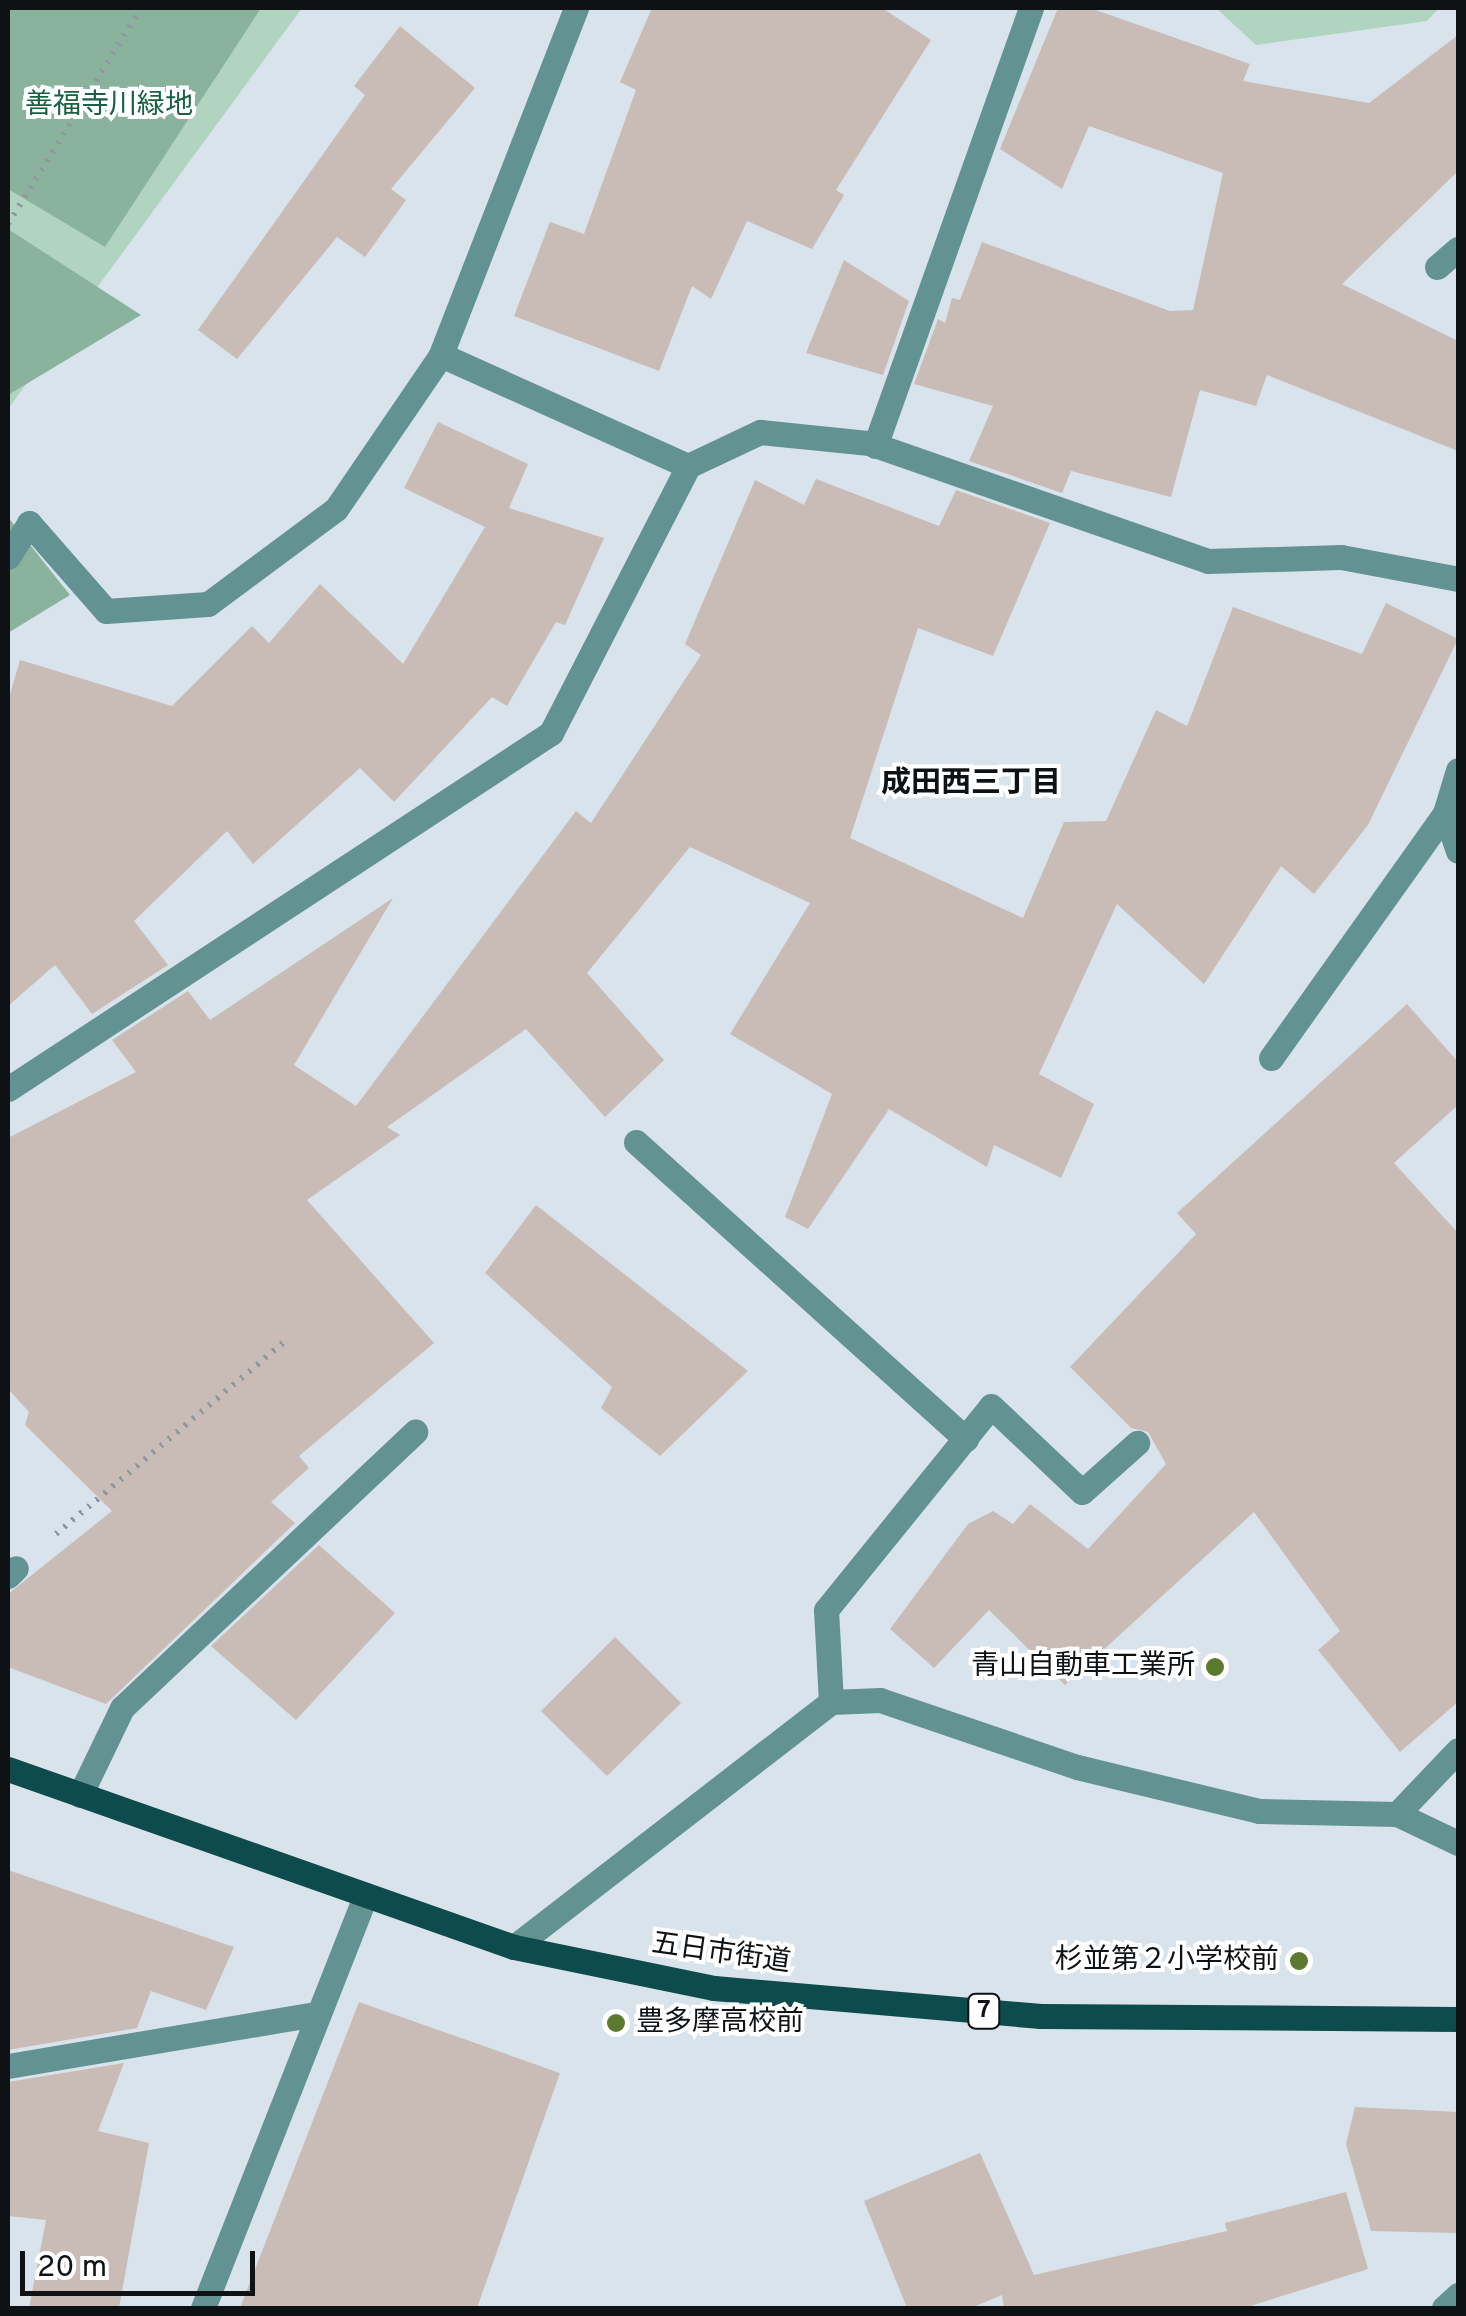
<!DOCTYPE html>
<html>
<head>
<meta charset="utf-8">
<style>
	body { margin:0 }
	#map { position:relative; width:1466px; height:2316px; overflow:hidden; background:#d9e3ec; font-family:Overpass,"Noto Sans JP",sans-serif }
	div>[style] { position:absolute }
	.green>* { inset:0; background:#b1d4c1 }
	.forest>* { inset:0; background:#8ab39e }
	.building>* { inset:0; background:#c9bcb6 }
	.path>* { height:6px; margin-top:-3px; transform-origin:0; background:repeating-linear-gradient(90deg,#90989f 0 2.5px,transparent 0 10.5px) }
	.lane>* { height:25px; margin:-12.5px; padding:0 12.5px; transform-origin:12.5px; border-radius:12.5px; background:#639293 }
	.street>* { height:25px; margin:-12.5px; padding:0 12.5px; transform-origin:12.5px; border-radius:12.5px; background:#639293 }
	.primary>* { height:25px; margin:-12.5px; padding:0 12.5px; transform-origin:12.5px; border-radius:12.5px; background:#0e4b4c }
	.dots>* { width:28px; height:28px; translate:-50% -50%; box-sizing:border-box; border:5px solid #fff; border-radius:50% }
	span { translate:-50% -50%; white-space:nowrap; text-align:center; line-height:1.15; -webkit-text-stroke:8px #fff; paint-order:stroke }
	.shield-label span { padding:2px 8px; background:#fff; border:2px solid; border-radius:8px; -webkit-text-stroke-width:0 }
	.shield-label { font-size:25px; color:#0f1215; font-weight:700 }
	.park-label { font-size:28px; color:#196044 }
	.poi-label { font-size:28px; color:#0f1215 }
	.right { translate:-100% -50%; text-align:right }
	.left { translate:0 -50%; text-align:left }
	.street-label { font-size:28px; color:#0f1215 }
	.neighbourhood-label { font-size:30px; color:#0f1215; font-weight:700 }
	.frame { position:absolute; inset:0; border:10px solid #0f1215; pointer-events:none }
	.scale { position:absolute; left:20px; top:2251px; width:235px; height:45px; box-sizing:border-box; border:5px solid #0f1215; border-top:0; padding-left:12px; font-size:30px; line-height:35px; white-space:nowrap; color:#0f1215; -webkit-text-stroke:8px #fff; paint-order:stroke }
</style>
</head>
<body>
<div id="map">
	<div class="green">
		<div style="clip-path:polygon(8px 8px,302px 8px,8px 409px)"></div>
		<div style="clip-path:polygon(1216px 8px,1439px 8px,1427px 21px,1256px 45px)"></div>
	</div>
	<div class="forest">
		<div style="clip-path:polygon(8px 8px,261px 8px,105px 247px,8px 189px)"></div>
		<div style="clip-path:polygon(8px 229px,141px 315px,8px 395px)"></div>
		<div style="clip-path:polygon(8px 517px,70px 595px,8px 633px)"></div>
	</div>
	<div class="building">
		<div style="clip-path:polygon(652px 8px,882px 8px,931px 40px,836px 190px,844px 195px,812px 249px,747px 221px,711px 299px,692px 286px,659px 371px,514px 316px,550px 222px,584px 234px,636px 90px,620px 82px)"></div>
		<div style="clip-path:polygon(1058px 8px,1090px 8px,1250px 64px,1243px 81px,1369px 103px,1458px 35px,1458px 171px,1342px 284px,1458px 341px,1458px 451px,1267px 375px,1256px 406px,1200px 390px,1171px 497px,1071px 471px,1062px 493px,969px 461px,993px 406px,914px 384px,938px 319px,945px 323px,952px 298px,960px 300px,982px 242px,1170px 311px,1193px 310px,1223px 173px,1089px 126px,1062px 189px,1000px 149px)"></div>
		<div style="clip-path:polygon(400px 26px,475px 88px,391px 189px,406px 200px,365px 257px,337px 237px,237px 359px,198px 330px,365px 95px,354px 86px)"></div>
		<div style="clip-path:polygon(844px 260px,909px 301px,883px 375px,806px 353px)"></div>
		<div style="clip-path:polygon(438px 422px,528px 464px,509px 508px,604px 538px,565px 625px,556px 622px,507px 706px,492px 697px,394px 802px,360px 768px,253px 864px,227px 831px,134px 921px,168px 965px,92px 1014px,55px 965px,8px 1006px,8px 701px,20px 660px,172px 706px,252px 626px,269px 643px,320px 584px,403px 664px,485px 527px,404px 488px)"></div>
		<div style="clip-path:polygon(816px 479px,939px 526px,956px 490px,1050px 523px,993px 656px,918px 628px,850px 838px,1023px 918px,1064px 822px,1106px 821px,1156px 710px,1187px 726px,1233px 607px,1362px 654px,1386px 603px,1458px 639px,1368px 825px,1314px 894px,1281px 866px,1204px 984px,1117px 904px,1039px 1074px,1094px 1104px,1061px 1178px,994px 1145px,987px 1167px,889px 1109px,808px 1229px,785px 1217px,832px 1094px,730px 1034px,810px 903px,690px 847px,587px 973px,664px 1060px,605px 1117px,526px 1029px,387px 1127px,400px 1135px,307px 1200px,434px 1343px,299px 1456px,309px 1468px,271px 1502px,295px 1523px,106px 1704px,8px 1667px,8px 1594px,112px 1511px,25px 1425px,29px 1412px,8px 1389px,8px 1138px,136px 1072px,112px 1040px,188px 991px,210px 1020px,393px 898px,294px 1065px,356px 1106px,576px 811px,591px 823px,701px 655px,685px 644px,755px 480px,804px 505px)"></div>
		<div style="clip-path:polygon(1407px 1004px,1458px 1062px,1458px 1105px,1394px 1163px,1458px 1233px,1458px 1702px,1400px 1752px,1318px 1650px,1340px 1631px,1254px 1512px,1065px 1685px,989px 1610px,934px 1668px,890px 1629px,968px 1524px,993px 1511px,1013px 1524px,1030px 1504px,1088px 1549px,1166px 1464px,1148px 1432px,1131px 1428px,1070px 1367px,1196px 1234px,1177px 1213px)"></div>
		<div style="clip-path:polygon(536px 1205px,748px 1371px,660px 1456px,601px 1408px,612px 1387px,485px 1273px)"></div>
		<div style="clip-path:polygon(319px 1545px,395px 1613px,296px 1720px,211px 1646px)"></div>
		<div style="clip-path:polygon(615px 1637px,681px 1703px,607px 1776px,541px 1711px)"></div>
		<div style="clip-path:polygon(8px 1870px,234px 1947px,206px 2010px,151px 1991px,137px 2028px,8px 2050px)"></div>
		<div style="clip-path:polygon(359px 2002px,560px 2073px,477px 2308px,240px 2308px)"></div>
		<div style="clip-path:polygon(124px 2063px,98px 2131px,149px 2143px,119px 2308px,29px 2308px,46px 2220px,8px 2216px,8px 2082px)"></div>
		<div style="clip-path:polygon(1355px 2107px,1458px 2112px,1458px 2233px,1371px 2231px,1346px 2144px)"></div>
		<div style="clip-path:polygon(980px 2153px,1034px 2275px,1227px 2231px,1225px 2223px,1346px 2192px,1368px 2269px,1244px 2308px,1004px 2308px,1002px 2295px,971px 2308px,907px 2308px,864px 2201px)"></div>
	</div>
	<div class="path">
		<div style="left:8px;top:224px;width:254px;rotate:-58.4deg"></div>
		<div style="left:56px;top:1534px;width:304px;rotate:-40.1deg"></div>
	</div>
	<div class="lane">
		<div style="left:1437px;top:267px;width:28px;rotate:-41deg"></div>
		<div style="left:875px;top:446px;width:465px;rotate:-70.4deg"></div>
		<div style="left:8px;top:557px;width:40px;rotate:-58deg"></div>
		<div style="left:29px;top:523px;width:117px;rotate:48.8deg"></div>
		<div style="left:106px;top:611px;width:102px;rotate:-3.9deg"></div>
		<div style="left:208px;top:604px;width:159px;rotate:-36.6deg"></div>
		<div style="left:336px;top:509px;width:186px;rotate:-55.7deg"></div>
		<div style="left:1271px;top:1058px;width:301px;rotate:-54.6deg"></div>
		<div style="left:636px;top:1142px;width:444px;rotate:42deg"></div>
		<div style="left:8px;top:1576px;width:11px;rotate:-45deg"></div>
		<div style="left:831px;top:1702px;width:92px;rotate:-93.1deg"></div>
		<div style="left:826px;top:1610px;width:262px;rotate:-51deg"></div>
		<div style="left:991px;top:1406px;width:125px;rotate:43.4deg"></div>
		<div style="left:1082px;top:1492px;width:74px;rotate:-41.7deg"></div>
		<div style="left:80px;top:1795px;width:97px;rotate:-64.2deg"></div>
		<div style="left:122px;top:1708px;width:403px;rotate:-43.3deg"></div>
	</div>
	<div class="street">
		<div style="left:576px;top:8px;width:372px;rotate:111.3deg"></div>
		<div style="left:441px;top:355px;width:271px;rotate:24.2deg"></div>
		<div style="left:1458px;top:770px;width:45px;rotate:106.8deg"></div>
		<div style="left:1445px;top:813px;width:40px;rotate:71.1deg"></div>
		<div style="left:8px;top:1089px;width:649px;rotate:-33.25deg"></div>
		<div style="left:551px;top:733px;width:300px;rotate:-62.8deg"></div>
		<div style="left:688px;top:466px;width:80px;rotate:-25.3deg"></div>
		<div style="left:760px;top:432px;width:110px;rotate:5.8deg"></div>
		<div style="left:869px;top:443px;width:359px;rotate:19.2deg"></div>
		<div style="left:1208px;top:561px;width:133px;rotate:-1.7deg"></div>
		<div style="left:1341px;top:557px;width:119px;rotate:10.6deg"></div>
		<div style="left:1397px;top:1814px;width:88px;rotate:-46.4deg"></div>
		<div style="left:514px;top:1947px;width:401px;rotate:-37.7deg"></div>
		<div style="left:831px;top:1702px;width:49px;rotate:-2.3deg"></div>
		<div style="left:880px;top:1700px;width:208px;rotate:18.8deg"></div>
		<div style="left:1077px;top:1767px;width:187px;rotate:13.6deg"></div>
		<div style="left:1259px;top:1811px;width:138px;rotate:1.2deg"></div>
		<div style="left:1397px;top:1814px;width:68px;rotate:25.4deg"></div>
		<div style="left:8px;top:2066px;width:313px;rotate:-9.6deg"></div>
		<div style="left:203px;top:2308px;width:444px;rotate:-68.5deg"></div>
		<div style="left:1444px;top:2308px;width:19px;rotate:-43deg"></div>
	</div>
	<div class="primary">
		<div style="left:8px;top:1769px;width:536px;rotate:19.38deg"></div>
		<div style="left:514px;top:1947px;width:204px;rotate:11.6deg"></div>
		<div style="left:714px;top:1988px;width:328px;rotate:4.9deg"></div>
		<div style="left:1041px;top:2016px;width:417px;rotate:0.4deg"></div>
	</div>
	<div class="dots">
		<div style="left:1215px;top:1667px;background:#5c7a2f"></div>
		<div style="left:1299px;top:1961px;background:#5c7a2f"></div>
		<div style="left:616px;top:2023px;background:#5c7a2f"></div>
	</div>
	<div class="shield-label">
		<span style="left:984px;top:2011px">7</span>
	</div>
	<div class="park-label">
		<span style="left:109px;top:106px">善福寺川緑地</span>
	</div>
	<div class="poi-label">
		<span class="right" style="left:1195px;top:1667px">青山自動車工業所</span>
		<span class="right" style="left:1279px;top:1961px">杉並第２小学校前</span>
		<span class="left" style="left:636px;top:2023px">豊多摩高校前</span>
	</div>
	<div class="street-label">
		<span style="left:721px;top:1954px;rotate:8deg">五日市街道</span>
	</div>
	<div class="neighbourhood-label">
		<span style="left:971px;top:785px">成田西三丁目</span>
	</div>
	<div class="frame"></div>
	<div class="scale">20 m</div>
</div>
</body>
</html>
